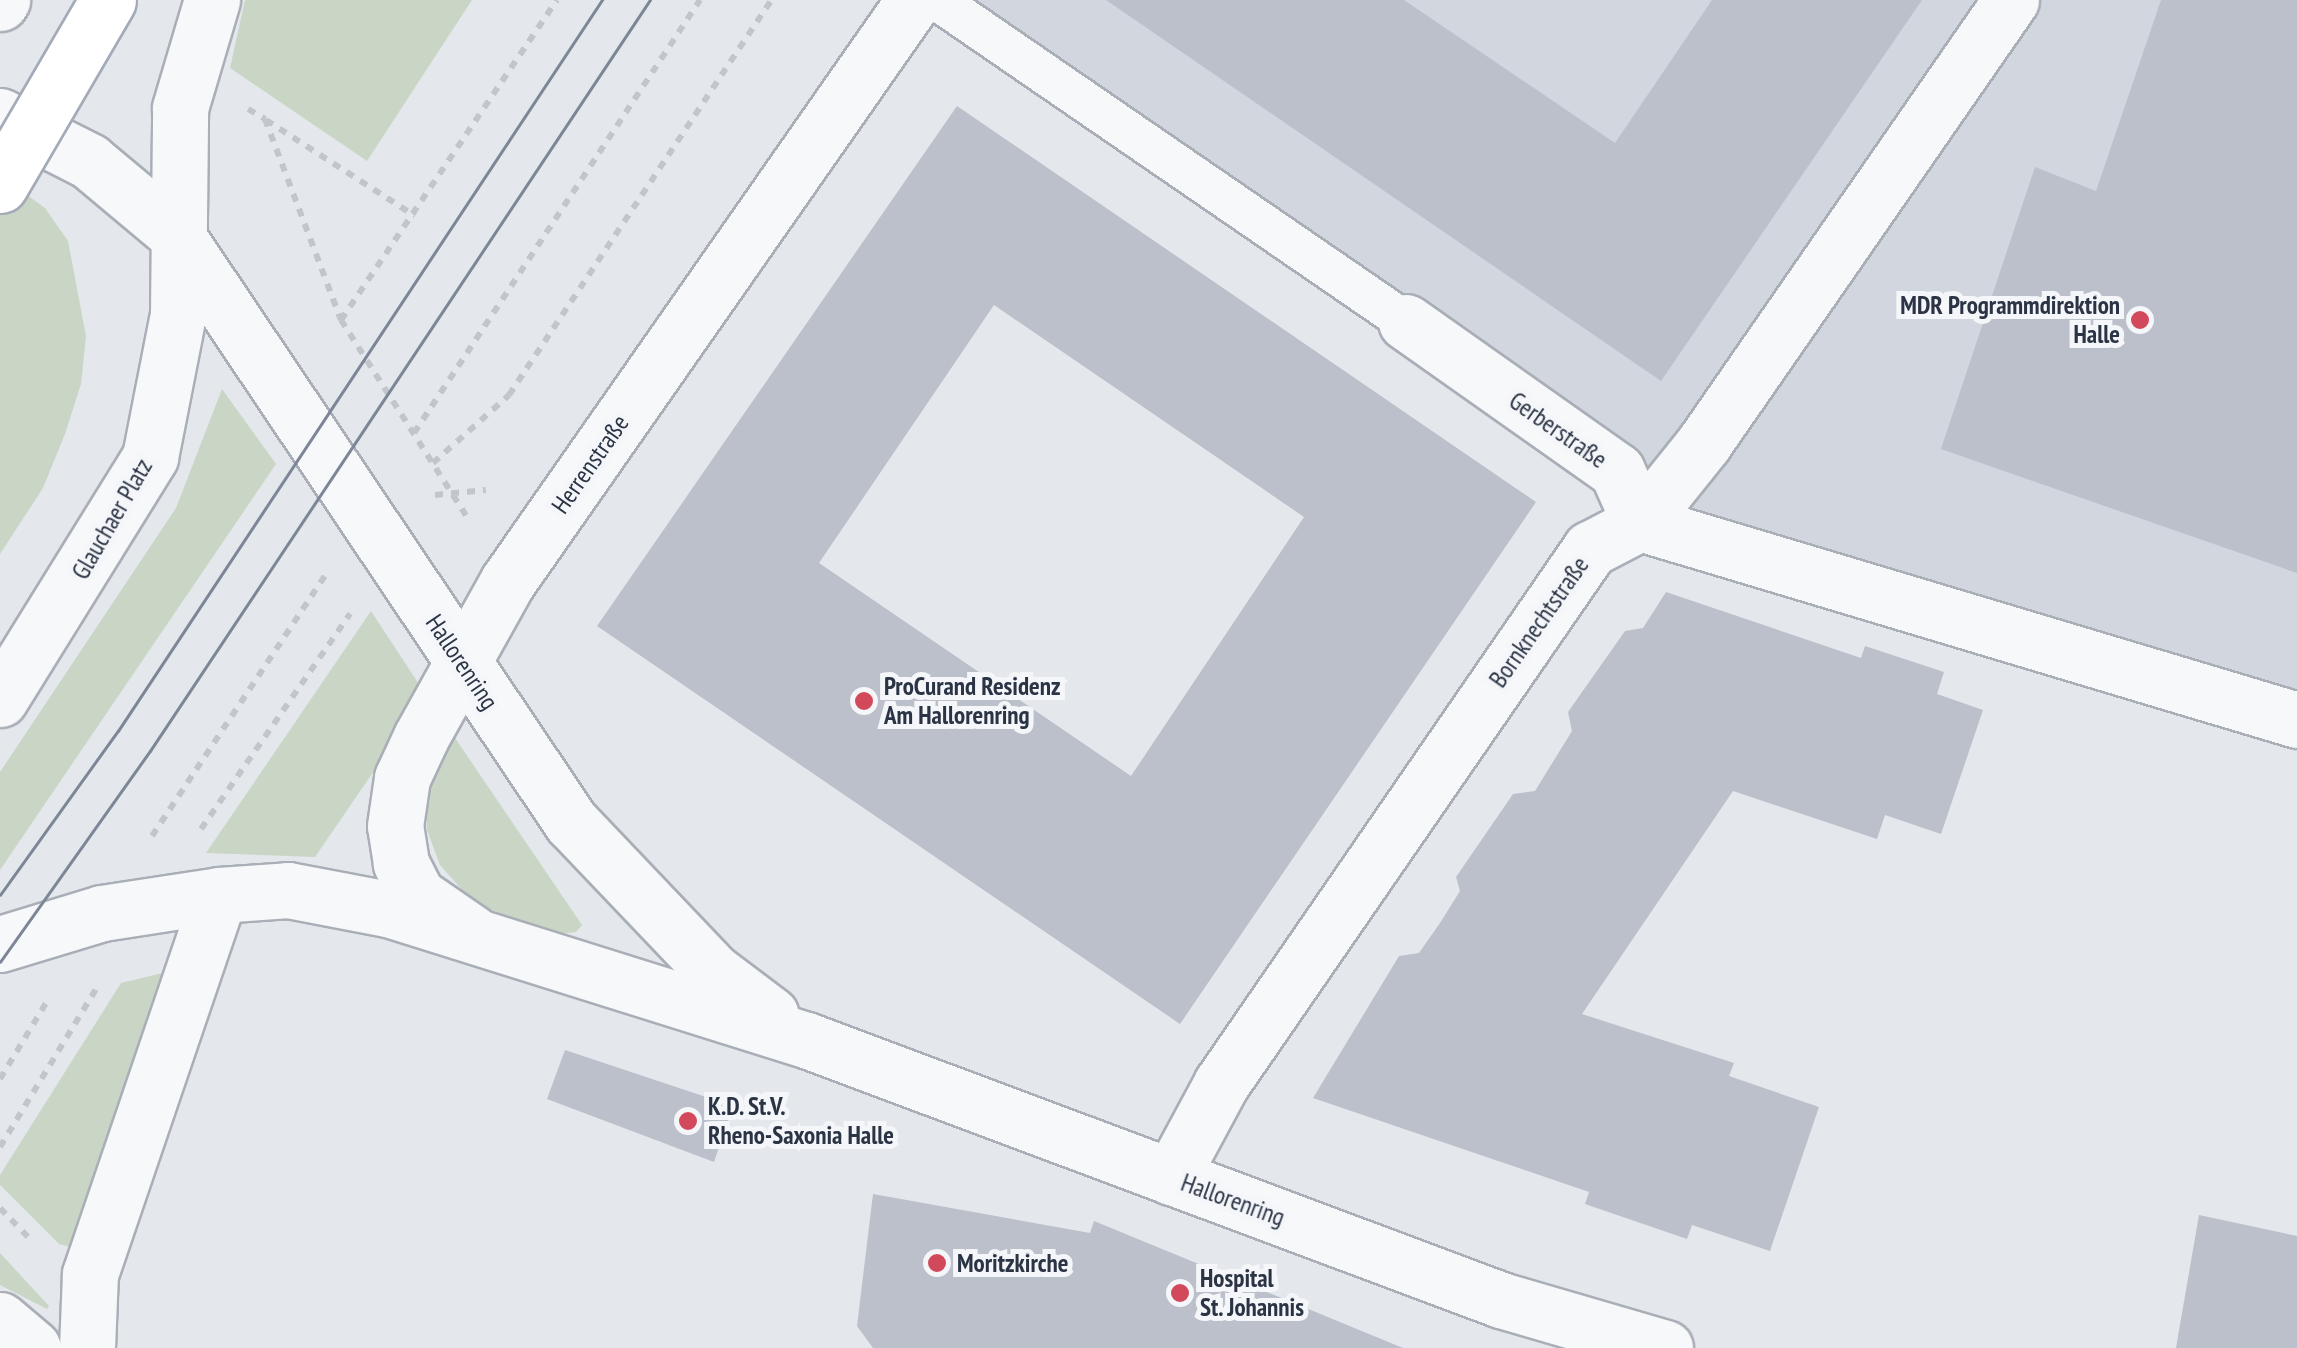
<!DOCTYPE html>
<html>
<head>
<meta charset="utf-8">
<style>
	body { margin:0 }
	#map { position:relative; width:2297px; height:1348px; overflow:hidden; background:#e4e7ec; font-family:"PT Sans Narrow",sans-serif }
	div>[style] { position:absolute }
	.built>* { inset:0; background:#d2d6de }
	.green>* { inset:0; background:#c9d6c5 }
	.building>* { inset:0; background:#bbc0ca }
	.path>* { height:6px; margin-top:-3px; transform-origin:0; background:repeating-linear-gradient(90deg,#c2c5cb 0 8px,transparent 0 16px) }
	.roads { filter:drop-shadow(2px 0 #a9aeb7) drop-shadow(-2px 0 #a9aeb7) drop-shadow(0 2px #a9aeb7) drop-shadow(0 -2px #a9aeb7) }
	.service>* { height:40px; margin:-20px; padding:0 20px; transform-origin:20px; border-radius:20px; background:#f7f8fa }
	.pedestrian>* { height:55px; margin:-27.5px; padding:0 27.5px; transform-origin:27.5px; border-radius:27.5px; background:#f7f8fa }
	.minor>* { height:55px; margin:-27.5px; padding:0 27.5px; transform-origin:27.5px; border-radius:27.5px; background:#f7f8fa }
	.tertiary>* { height:55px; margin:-27.5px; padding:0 27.5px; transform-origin:27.5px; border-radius:27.5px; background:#f7f8fa }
	.tram>* { height:2.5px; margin:-1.25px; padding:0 1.25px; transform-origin:1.25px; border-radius:1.25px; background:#7d8696 }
	.bridges { filter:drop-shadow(2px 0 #a3abb8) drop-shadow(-2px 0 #a3abb8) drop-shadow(0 2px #a3abb8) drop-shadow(0 -2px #a3abb8) }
	.primary-bridge>* { height:55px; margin:-27.5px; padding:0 27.5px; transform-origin:27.5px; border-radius:27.5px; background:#fff }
	.dots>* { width:28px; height:28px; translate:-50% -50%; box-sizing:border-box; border:5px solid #f4f6f9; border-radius:50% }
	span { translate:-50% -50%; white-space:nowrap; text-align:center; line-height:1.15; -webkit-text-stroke:10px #f4f6f9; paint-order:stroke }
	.poi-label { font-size:25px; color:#2b3445; font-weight:700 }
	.right { translate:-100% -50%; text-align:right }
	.left { translate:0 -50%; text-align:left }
	.street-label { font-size:25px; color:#2b3445 }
</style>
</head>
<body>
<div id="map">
	<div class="built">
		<div style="clip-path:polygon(937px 0,2297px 0,2297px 720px,1640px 523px,1617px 471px)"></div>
	</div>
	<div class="green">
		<div style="clip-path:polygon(245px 0,472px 0,367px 161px,230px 68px)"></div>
		<div style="clip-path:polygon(0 175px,45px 208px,68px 241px,86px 336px,81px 384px,65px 434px,43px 488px,0 554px)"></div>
		<div style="clip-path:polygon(222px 389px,276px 464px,0 870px,0 772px,176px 508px)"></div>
		<div style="clip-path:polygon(371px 611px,426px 695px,315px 857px,206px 853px)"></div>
		<div style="clip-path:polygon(455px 738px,582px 925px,576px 932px,551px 935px,473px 902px,440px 865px,427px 830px,425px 789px,436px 754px)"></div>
		<div style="clip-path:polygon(163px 973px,71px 1247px,59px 1244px,0 1185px,0 1175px,121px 983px)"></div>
		<div style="clip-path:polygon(0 1253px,49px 1306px,47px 1309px,0 1285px)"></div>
	</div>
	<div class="building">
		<div style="clip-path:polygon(1106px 0,1404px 0,1615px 143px,1712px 0,1922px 0,1661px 381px)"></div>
		<div style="clip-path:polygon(2161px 0,2297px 0,2297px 573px,1941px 449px,2035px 167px,2096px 191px)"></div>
		<div style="clip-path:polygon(evenodd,957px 106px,1536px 502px,1180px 1024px,597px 626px,957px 106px,994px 305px,1304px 517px,1131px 776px,819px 563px,994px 305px)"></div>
		<div style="clip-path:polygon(1666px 592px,1861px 658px,1865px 646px,1944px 672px,1937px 694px,1983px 710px,1941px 834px,1885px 815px,1877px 839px,1733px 791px,1582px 1014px,1734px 1063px,1729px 1076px,1819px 1107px,1770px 1251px,1692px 1225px,1687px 1239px,1585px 1204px,1589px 1192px,1313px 1098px,1399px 956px,1419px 953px,1440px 923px,1460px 891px,1456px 877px,1513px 794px,1535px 791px,1572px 731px,1568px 712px,1625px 631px,1643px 628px)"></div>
		<div style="clip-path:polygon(565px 1050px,733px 1106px,714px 1162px,547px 1099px)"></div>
		<div style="clip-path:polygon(873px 1194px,1090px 1233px,1094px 1221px,1403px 1348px,873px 1348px,857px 1326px)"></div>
		<div style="clip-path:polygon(2199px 1215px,2297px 1236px,2297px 1348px,2176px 1348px)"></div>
	</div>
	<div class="path">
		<div style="left:248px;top:109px;width:20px;rotate:30deg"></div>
		<div style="left:265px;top:119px;width:215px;rotate:69.3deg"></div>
		<div style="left:341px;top:320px;width:237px;rotate:57.4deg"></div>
		<div style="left:266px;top:120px;width:177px;rotate:32.8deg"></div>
		<div style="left:341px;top:320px;width:386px;rotate:-56deg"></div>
		<div style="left:414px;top:433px;width:519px;rotate:-56.55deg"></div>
		<div style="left:433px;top:463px;width:102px;rotate:-41.8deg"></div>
		<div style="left:509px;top:395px;width:474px;rotate:-56.4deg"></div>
		<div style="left:435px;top:495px;width:51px;rotate:-5.6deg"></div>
		<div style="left:201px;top:829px;width:262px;rotate:-55.3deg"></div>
		<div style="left:152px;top:836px;width:312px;rotate:-56.4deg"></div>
		<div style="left:0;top:1079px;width:89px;rotate:-58.8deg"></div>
		<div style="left:0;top:1147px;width:188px;rotate:-58.7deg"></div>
		<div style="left:0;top:1208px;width:45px;rotate:45.9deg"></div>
	</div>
	<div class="roads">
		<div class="service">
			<div style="left:937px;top:0;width:569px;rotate:34.47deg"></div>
		</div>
		<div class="pedestrian">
			<div style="left:1640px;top:523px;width:102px;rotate:-51.3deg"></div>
			<div style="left:1704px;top:443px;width:539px;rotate:-55.28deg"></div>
		</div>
		<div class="minor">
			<div style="left:1406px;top:322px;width:258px;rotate:35.2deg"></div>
			<div style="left:1617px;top:471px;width:57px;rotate:66.1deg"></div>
			<div style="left:1640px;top:523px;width:686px;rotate:16.69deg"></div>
			<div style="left:472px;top:933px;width:67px;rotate:-145.4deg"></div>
			<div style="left:417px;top:895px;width:36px;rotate:-117deg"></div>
			<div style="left:401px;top:863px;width:37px;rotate:-99deg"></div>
			<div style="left:395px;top:826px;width:49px;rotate:-81.7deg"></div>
			<div style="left:402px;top:778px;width:45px;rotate:-65.1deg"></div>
			<div style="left:421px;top:737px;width:179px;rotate:-60.9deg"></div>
			<div style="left:508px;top:581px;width:709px;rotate:-55.05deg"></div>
			<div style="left:1171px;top:1177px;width:106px;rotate:-61.7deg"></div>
			<div style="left:1221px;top:1084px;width:650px;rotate:-55.41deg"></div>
			<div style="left:1590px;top:549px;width:56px;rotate:-27.5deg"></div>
			<div style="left:0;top:1320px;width:43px;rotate:40.3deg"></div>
			<div style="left:87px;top:1348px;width:74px;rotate:-87.7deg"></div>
			<div style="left:90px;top:1274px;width:400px;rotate:-71.2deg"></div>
		</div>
		<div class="tertiary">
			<div style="left:0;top:3px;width:4px;rotate:-56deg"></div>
			<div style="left:0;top:116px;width:100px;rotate:26.8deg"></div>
			<div style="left:89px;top:161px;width:112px;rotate:39.9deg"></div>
			<div style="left:175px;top:233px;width:710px;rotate:56.09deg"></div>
			<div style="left:571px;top:822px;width:207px;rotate:46.4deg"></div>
			<div style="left:714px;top:972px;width:71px;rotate:37deg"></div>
			<div style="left:0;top:699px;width:285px;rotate:-58.2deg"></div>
			<div style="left:150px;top:457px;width:146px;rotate:-78.9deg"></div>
			<div style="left:178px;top:314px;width:206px;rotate:-89.4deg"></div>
			<div style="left:180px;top:108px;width:113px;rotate:-73.5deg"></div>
			<div style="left:0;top:944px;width:107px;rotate:-16.9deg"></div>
			<div style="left:102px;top:913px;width:118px;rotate:-8.7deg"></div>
			<div style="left:219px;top:895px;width:69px;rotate:-4.1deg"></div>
			<div style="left:288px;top:890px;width:102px;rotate:10.8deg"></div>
			<div style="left:388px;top:909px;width:438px;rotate:17.4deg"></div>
			<div style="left:806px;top:1040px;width:742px;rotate:20.51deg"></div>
			<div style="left:1501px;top:1300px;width:171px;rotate:16.3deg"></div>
		</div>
	</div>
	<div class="tram">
		<div style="left:0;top:895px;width:202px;rotate:-54.3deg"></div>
		<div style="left:118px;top:731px;width:877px;rotate:-56.49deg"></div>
		<div style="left:0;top:962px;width:259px;rotate:-54.6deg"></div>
		<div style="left:150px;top:751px;width:902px;rotate:-56.35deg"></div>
	</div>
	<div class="bridges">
		<div class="primary-bridge">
			<div style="left:0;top:185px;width:214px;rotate:-59.7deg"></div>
		</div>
	</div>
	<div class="dots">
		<div style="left:2140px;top:320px;background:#d1495b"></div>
		<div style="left:864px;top:701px;background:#d1495b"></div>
		<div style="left:688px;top:1121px;background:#d1495b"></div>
		<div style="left:937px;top:1263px;background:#d1495b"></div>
		<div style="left:1180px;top:1293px;background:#d1495b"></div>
	</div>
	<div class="poi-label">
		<span class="right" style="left:2120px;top:320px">MDR Programmdirektion<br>Halle</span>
		<span class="left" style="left:884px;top:701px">ProCurand Residenz<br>Am Hallorenring</span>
		<span class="left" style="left:708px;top:1121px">K.D. St.V.<br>Rheno-Saxonia Halle</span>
		<span class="left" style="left:957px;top:1263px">Moritzkirche</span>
		<span class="left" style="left:1200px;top:1293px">Hospital<br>St. Johannis</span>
	</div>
	<div class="street-label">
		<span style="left:1558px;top:430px;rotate:35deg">Gerberstraße</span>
		<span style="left:590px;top:464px;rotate:-55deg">Herrenstraße</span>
		<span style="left:112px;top:519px;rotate:-60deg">Glauchaer Platz</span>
		<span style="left:1539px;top:622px;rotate:-55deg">Bornknechtstraße</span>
		<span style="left:462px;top:662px;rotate:56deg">Hallorenring</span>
		<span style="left:1233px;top:1200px;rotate:20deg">Hallorenring</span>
	</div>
</div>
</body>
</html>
